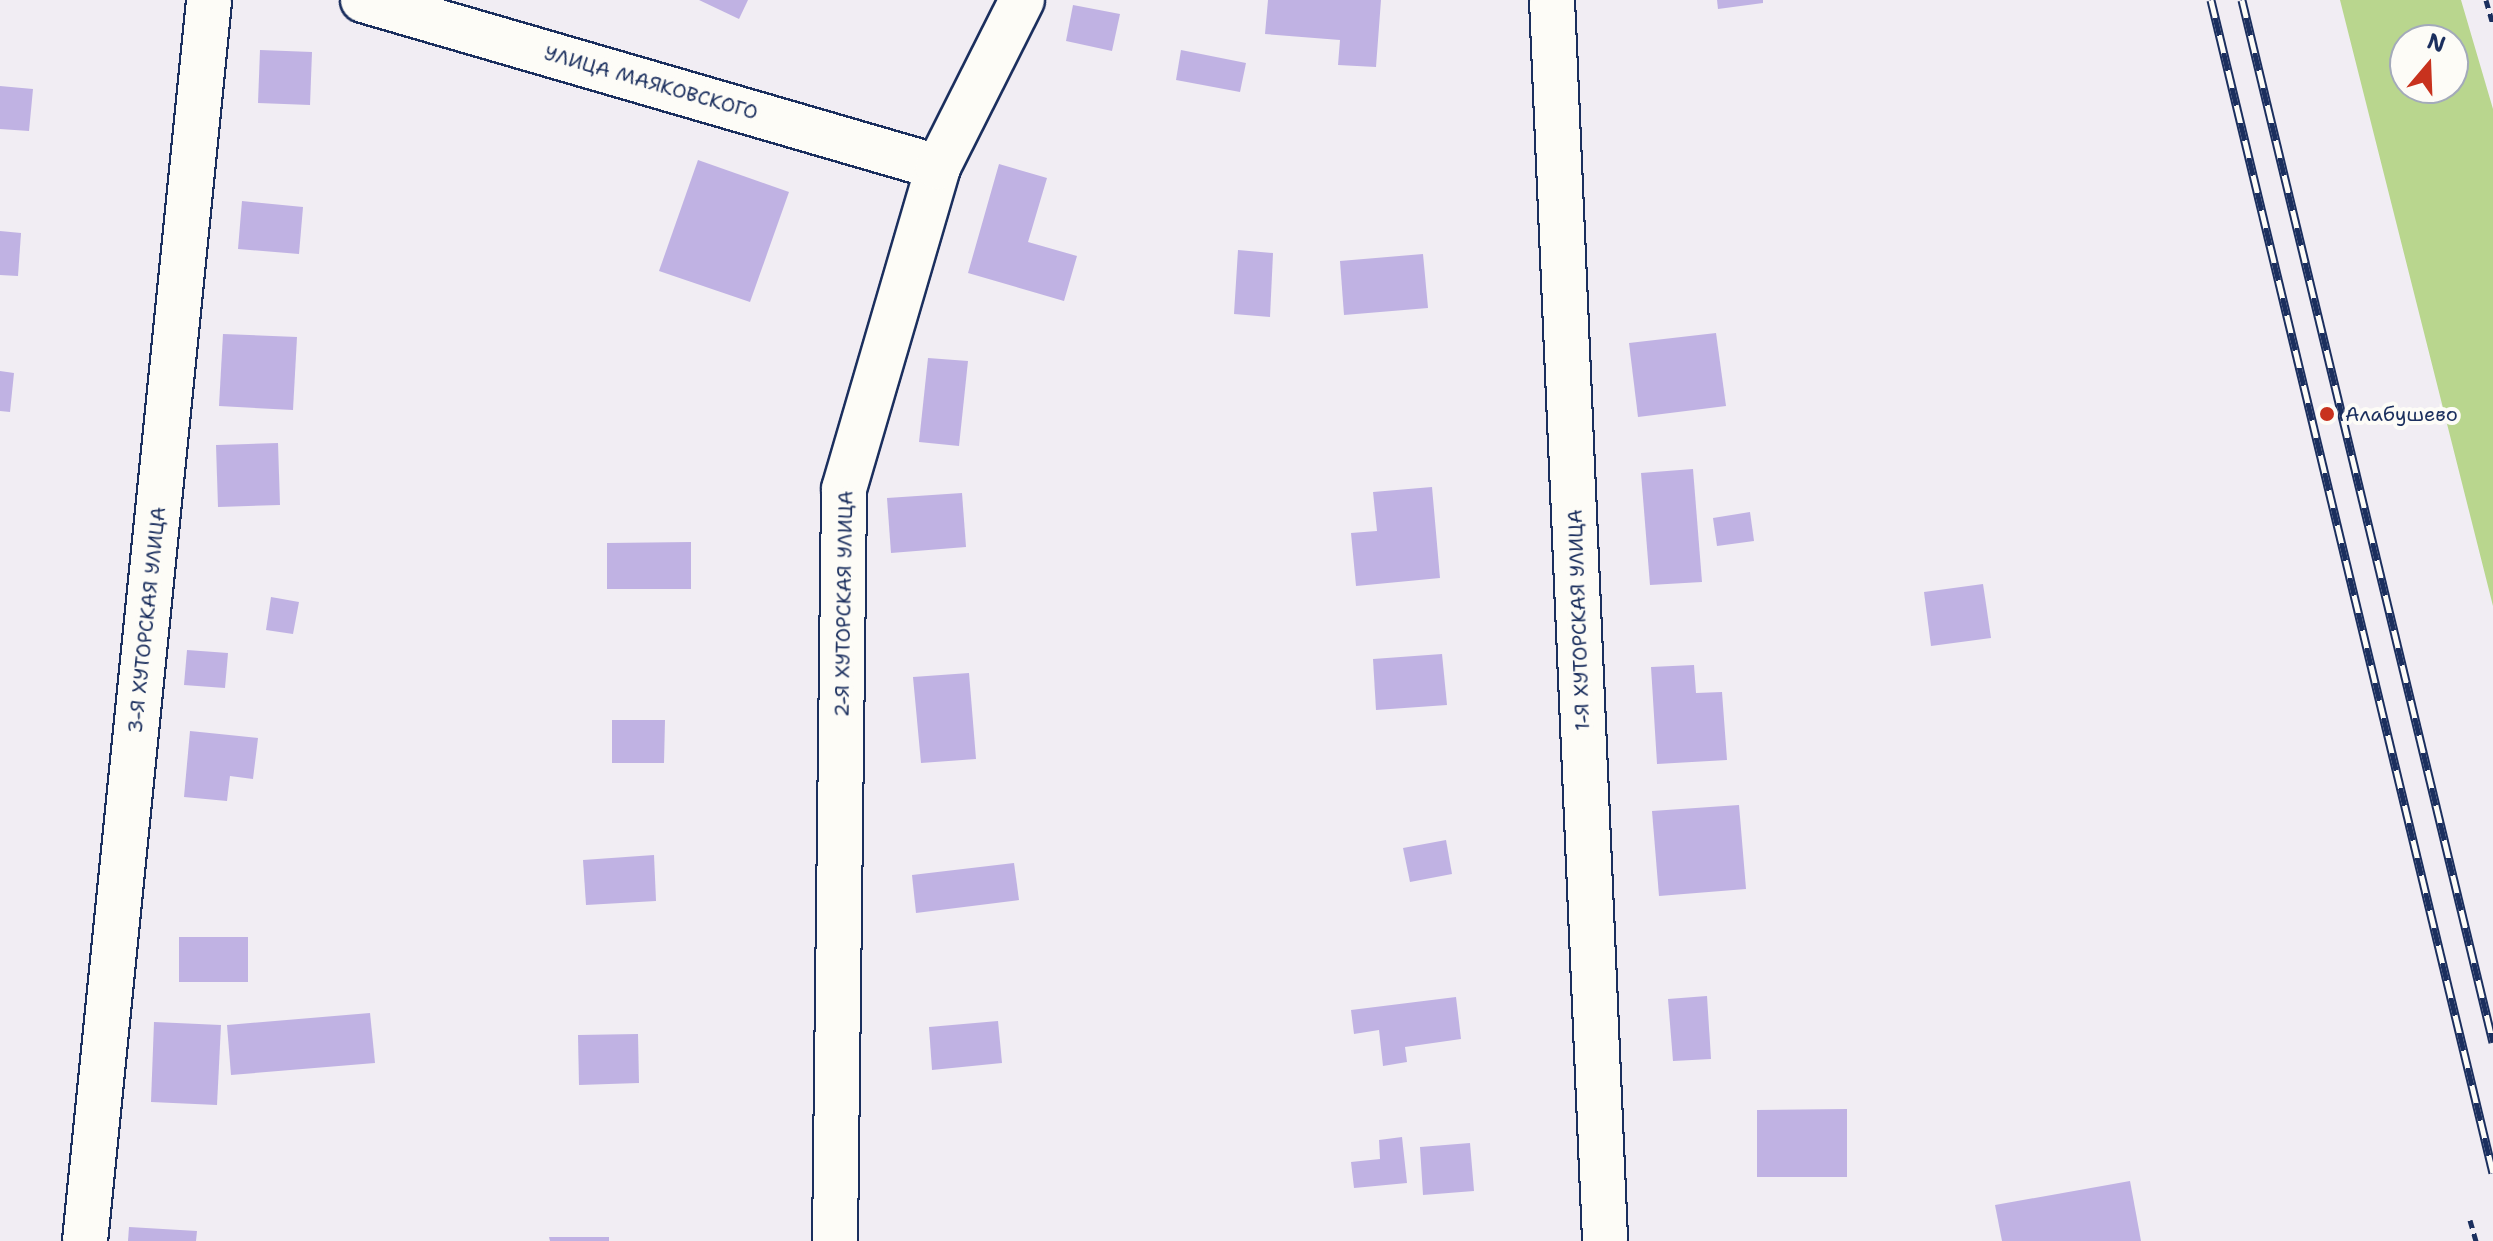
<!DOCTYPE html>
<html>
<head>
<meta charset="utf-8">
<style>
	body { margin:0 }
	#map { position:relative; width:2493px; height:1241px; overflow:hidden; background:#f1edf3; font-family:"Shantell Sans",sans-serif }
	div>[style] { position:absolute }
	.green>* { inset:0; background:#b9d68e }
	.building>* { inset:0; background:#c0b2e3 }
	.path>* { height:5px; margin-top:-2.5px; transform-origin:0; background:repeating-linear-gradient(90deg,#1b2f5e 0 8px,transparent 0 14px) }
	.roads { filter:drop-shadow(2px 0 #1b2f5e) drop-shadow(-2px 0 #1b2f5e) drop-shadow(0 2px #1b2f5e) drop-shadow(0 -2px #1b2f5e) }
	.minor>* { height:44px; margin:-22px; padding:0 22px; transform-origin:22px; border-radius:22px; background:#fdfcf7 }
	.rail>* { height:9px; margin-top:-4.5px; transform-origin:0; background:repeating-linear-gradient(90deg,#fdfcf7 0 18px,#1b2f5e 0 36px); box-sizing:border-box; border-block:2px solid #1b2f5e }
	.dots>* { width:22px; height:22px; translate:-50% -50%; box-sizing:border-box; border:4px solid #fdfcf7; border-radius:50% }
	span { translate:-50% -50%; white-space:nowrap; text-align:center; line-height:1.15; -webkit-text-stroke:8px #fdfcf7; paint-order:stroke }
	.street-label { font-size:20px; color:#1b2f5e }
	.poi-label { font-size:20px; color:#1b2f5e }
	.left { translate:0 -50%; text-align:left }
	.north { position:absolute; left:2389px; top:24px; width:80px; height:80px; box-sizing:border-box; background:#fdfcf7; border:2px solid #a3aaba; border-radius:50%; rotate:19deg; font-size:22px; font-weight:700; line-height:32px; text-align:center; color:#1b2f5e }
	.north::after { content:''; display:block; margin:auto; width:28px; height:36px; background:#c8321e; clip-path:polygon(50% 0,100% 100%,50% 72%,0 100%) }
</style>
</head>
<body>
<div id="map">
	<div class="green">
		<div style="clip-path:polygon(evenodd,2340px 0,2461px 0,2493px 109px,2493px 606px,2340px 0,2405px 40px,2453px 40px,2453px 88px,2405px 88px,2405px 40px)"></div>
	</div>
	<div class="building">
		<div style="clip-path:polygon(699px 0,748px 0,739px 19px)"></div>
		<div style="clip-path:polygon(1268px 0,1381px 0,1376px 67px,1338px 65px,1340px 40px,1265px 34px)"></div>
		<div style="clip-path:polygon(1717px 0,1763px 0,1763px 3px,1718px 9px)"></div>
		<div style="clip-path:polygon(1073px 5px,1120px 14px,1112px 51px,1066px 41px)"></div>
		<div style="clip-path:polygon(260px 50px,312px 52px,310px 105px,258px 103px)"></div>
		<div style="clip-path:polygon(1181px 50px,1246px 63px,1240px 92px,1176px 80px)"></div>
		<div style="clip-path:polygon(0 86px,33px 89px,29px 131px,0 129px)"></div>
		<div style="clip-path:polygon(698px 160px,789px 192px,750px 302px,659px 271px)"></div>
		<div style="clip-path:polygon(999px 164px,1047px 178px,1028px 242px,1077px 256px,1064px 301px,968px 273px)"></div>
		<div style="clip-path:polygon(242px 201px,303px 207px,299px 254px,238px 249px)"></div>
		<div style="clip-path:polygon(0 231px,21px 233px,18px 276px,0 275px)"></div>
		<div style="clip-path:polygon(1238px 250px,1273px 253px,1270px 317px,1234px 314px)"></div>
		<div style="clip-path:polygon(1423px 254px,1428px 308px,1344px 315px,1340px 261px)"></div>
		<div style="clip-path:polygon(1716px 333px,1726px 406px,1638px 417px,1629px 343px)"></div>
		<div style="clip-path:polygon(223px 334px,297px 337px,293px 410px,219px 406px)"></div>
		<div style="clip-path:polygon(928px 358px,968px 361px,959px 446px,919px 442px)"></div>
		<div style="clip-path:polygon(0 371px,14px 373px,10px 412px,0 411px)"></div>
		<div style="clip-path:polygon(278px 443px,280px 505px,218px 507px,216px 445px)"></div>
		<div style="clip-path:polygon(1693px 469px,1702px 582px,1650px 585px,1641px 473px)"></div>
		<div style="clip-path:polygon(1432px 487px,1440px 578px,1356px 586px,1351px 533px,1377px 531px,1373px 492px)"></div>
		<div style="clip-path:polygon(962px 493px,966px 547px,891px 553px,887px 498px)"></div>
		<div style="clip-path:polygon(1750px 512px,1754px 541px,1717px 546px,1713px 518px)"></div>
		<div style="clip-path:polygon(691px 542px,691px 589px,607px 589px,607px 543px)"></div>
		<div style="clip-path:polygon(1983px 584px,1991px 638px,1931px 646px,1924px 592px)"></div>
		<div style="clip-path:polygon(271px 597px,299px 602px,293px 634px,266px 630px)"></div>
		<div style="clip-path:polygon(187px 650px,228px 653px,225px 688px,184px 685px)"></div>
		<div style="clip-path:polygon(1442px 654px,1447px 705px,1376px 710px,1373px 659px)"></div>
		<div style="clip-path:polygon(1694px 665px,1696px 693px,1722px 692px,1727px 760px,1657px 764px,1651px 667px)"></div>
		<div style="clip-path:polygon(969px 673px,976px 759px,921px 763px,913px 677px)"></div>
		<div style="clip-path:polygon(612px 720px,665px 720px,664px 763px,612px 763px)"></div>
		<div style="clip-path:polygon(190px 731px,258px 738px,253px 779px,230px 776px,227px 801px,184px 797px)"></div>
		<div style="clip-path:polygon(1739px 805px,1746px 889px,1659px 896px,1652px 811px)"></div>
		<div style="clip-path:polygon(1446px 840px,1452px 874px,1410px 882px,1403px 848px)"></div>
		<div style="clip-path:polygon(654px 855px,656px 901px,586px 905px,583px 860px)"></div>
		<div style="clip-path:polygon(1014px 863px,1019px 900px,916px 913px,912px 875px)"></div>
		<div style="clip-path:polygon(179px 937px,248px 937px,248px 982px,179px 982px)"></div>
		<div style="clip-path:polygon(1707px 996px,1711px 1059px,1673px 1061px,1668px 999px)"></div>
		<div style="clip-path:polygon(1456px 997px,1461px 1039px,1405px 1047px,1407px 1062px,1383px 1066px,1379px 1030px,1354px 1034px,1351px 1010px)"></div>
		<div style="clip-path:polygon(370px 1013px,375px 1063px,231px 1075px,227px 1025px)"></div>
		<div style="clip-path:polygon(998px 1021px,1002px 1063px,932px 1070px,929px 1027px)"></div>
		<div style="clip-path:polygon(154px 1022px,221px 1025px,217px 1105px,151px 1102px)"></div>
		<div style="clip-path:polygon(638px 1034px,639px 1083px,579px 1085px,578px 1035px)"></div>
		<div style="clip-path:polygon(1847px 1109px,1847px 1177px,1757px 1177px,1757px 1110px)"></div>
		<div style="clip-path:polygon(1402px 1137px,1407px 1183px,1354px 1188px,1351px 1162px,1380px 1159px,1379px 1140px)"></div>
		<div style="clip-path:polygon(1470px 1143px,1474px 1191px,1423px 1195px,1420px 1147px)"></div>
		<div style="clip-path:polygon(2130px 1181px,2141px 1241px,2002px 1241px,1995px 1205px)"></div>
		<div style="clip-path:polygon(129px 1227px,197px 1231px,196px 1241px,128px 1241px)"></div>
		<div style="clip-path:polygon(549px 1237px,609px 1237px,609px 1241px,550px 1241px)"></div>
	</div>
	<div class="path">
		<div style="left:2486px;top:0;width:26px;rotate:74deg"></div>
		<div style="left:2470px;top:1220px;width:22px;rotate:74deg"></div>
	</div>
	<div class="roads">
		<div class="minor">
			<div style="left:363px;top:0;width:599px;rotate:16.2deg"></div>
			<div style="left:1552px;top:0;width:1242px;rotate:87.55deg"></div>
			<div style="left:85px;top:1241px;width:1247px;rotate:-84.29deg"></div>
			<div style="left:835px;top:1241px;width:752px;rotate:-89.31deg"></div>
			<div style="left:844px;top:489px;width:335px;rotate:-73.7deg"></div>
			<div style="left:938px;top:167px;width:187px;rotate:-63.3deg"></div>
		</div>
	</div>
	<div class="rail">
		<div style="left:2211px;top:0;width:1206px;rotate:76.48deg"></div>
		<div style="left:2242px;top:0;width:1072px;rotate:76.46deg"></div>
	</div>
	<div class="dots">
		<div style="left:2327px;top:414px;background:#c8321e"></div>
	</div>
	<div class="street-label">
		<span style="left:651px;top:83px;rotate:16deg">УЛИЦА МАЯКОВСКОГО</span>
		<span style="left:844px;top:604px;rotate:-89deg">2-Я ХУТОРСКАЯ УЛИЦА</span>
		<span style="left:147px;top:620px;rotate:-84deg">3-Я ХУТОРСКАЯ УЛИЦА</span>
		<span style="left:1579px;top:620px;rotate:-92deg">1-Я ХУТОРСКАЯ УЛИЦА</span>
	</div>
	<div class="poi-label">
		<span class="left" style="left:2345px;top:414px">Алабушево</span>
	</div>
	<div class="north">N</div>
</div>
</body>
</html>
